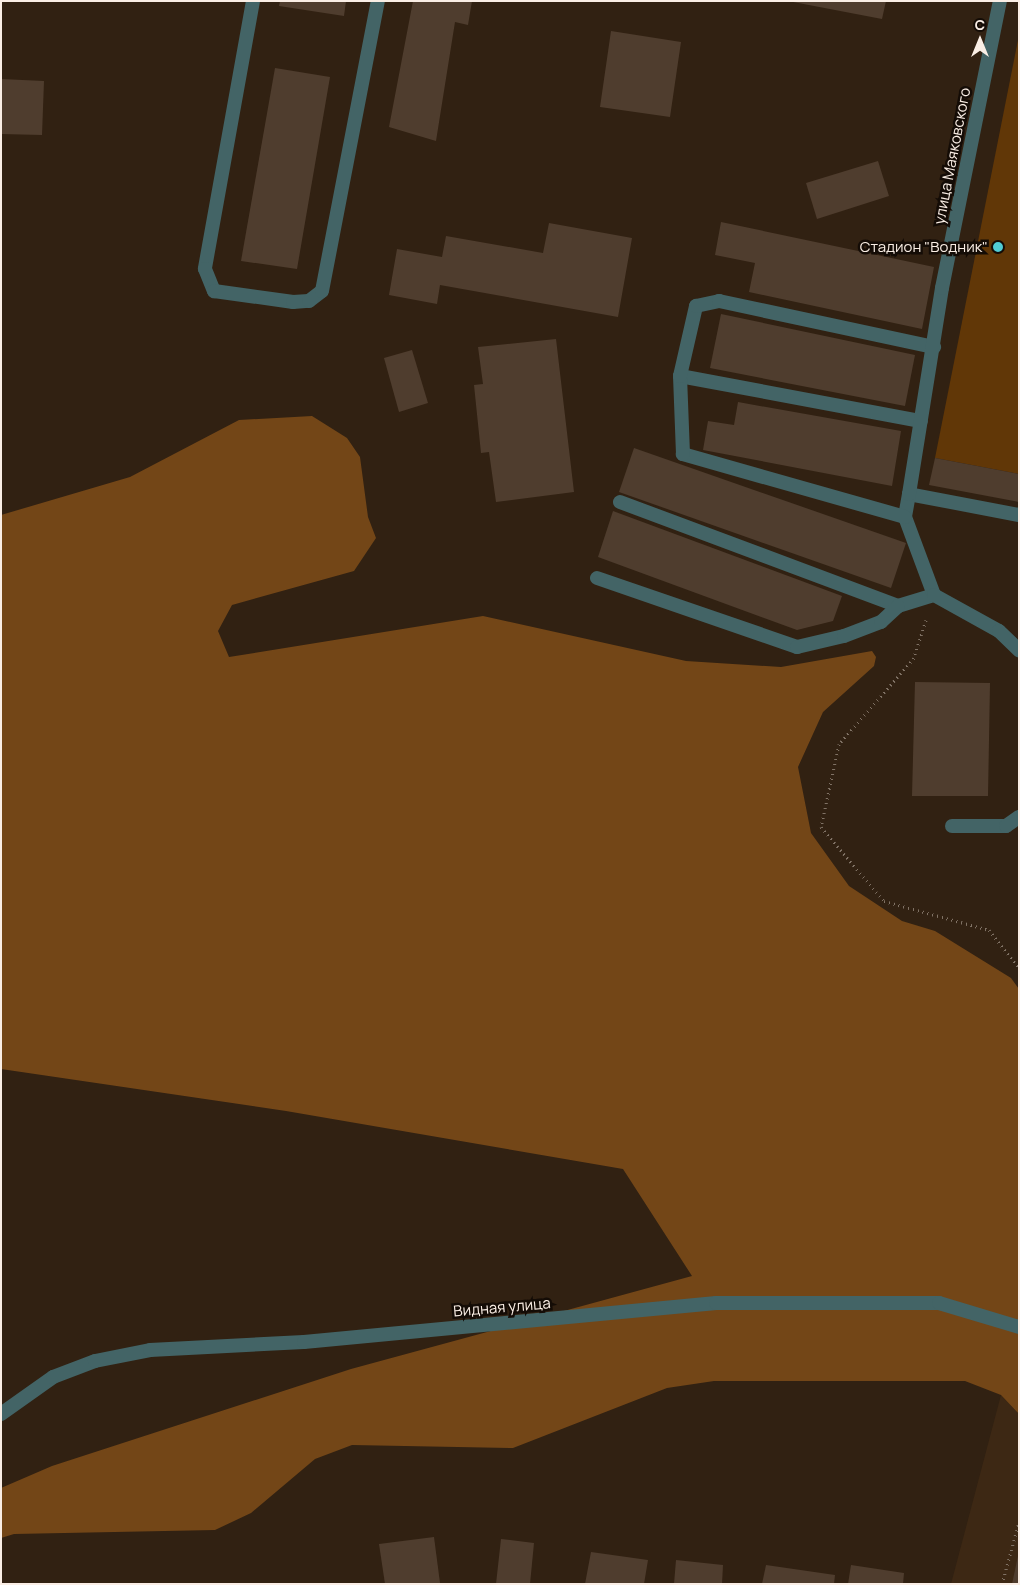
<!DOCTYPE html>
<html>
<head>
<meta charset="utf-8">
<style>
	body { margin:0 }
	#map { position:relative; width:1020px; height:1585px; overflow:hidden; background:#312112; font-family:Manrope,sans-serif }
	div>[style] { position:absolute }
	.built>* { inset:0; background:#3d2814 }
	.green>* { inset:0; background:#613707 }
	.forest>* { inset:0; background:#734617 }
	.building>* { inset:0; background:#4f3d2e }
	.path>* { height:3px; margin-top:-1.5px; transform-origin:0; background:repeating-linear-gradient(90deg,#807265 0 1px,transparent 0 5px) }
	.service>* { height:14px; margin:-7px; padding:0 7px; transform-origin:7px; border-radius:7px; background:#436466 }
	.minor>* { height:14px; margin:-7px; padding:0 7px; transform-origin:7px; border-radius:7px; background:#436466 }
	.dots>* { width:14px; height:14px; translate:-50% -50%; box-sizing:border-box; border:2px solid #140c06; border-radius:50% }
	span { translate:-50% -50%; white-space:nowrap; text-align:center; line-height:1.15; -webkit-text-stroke:5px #140c06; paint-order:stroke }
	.street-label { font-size:15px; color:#faeee5 }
	.poi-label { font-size:15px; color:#faeee5 }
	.right { translate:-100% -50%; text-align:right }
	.frame { position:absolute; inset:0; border:2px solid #faeee5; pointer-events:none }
	.north { position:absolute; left:955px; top:15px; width:50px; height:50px; -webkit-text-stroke:4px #140c06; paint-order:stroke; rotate:0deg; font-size:14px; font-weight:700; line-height:20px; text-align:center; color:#faeee5 }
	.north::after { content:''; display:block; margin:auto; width:18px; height:22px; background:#faeee5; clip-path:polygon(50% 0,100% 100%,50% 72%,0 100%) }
</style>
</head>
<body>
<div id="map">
	<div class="built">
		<div style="clip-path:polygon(1001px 1395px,1019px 1414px,1019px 1584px,951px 1584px)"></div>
	</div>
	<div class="green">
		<div style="clip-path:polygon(1019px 35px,1019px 474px,935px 458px)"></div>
	</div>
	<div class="forest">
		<div style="clip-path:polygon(312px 416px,347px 438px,360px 457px,368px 517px,376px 538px,354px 571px,232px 605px,218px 631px,229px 657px,483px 616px,686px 661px,781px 667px,872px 651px,876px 657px,874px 666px,823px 712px,798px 767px,811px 833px,849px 886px,902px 921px,935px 931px,1011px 978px,1019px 989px,1019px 1414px,1001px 1395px,965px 1381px,714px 1381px,667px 1388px,513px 1448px,352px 1445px,315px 1459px,251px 1513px,215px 1530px,14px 1534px,1px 1538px,1px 1488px,52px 1466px,351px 1369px,692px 1276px,623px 1169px,286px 1111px,1px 1069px,1px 515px,130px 477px,239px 420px)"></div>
	</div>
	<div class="building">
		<div style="clip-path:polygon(280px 1px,346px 1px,344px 16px,279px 6px)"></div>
		<div style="clip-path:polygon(413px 1px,472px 1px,468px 25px,455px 22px,436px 141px,389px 127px)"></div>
		<div style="clip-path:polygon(788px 1px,886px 1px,882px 19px)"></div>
		<div style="clip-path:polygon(611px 31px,681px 42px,670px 117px,600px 107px)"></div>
		<div style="clip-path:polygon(275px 68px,330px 77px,297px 269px,241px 261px)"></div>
		<div style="clip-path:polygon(1px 79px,44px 81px,42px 135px,1px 134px)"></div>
		<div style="clip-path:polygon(878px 161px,889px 196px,817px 219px,806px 183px)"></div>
		<div style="clip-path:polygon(721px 222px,934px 267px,922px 329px,749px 292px,755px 263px,715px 255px)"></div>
		<div style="clip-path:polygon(549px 223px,632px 238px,618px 317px,440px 285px,437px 304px,389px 295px,397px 249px,442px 257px,446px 236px,543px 253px)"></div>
		<div style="clip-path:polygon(721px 314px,915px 355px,905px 406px,710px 368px)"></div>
		<div style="clip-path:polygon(556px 339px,574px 492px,496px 502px,489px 452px,481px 453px,474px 385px,483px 384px,478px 347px)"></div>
		<div style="clip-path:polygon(412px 350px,428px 403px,399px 412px,384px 358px)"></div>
		<div style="clip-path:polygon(738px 402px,901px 431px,892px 486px,703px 450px,708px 421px,734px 425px)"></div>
		<div style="clip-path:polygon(634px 448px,906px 543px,891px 588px,619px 492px)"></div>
		<div style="clip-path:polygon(935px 458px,1019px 474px,1019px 502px,929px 485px)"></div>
		<div style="clip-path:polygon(613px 511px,842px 596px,833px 621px,797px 630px,598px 557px)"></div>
		<div style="clip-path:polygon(915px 682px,990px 683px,988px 796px,912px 796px)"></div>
		<div style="clip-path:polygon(434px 1537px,440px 1583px,385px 1584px,379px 1544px)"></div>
		<div style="clip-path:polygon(501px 1539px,534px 1543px,530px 1584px,496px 1584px)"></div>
		<div style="clip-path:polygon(591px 1552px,648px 1560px,644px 1584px,585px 1584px)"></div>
		<div style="clip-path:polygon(1018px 1556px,1019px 1584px,1012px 1584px)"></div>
		<div style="clip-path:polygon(676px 1560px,723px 1565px,722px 1584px,674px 1584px)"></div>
		<div style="clip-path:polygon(766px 1565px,835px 1575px,834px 1584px,762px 1584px)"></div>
		<div style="clip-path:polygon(851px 1565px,904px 1573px,903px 1584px,848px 1584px)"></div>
	</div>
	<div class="path">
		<div style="left:926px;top:620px;width:40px;rotate:108deg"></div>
		<div style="left:914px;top:658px;width:114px;rotate:131.1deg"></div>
		<div style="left:839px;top:744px;width:85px;rotate:102.2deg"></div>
		<div style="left:821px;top:827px;width:97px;rotate:49.6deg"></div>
		<div style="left:884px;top:901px;width:109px;rotate:15.4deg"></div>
		<div style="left:989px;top:930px;width:48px;rotate:51.7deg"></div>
		<div style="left:1002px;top:1584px;width:64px;rotate:-74.7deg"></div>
	</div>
	<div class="service">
		<div style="left:253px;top:1px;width:272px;rotate:100.2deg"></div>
		<div style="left:205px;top:269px;width:24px;rotate:68deg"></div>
		<div style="left:214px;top:291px;width:80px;rotate:7.9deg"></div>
		<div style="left:293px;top:302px;width:16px;rotate:-4deg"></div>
		<div style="left:309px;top:301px;width:16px;rotate:-38deg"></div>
		<div style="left:680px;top:376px;width:245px;rotate:10.6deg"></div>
		<div style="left:620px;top:502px;width:297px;rotate:20.5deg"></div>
		<div style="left:898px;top:606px;width:38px;rotate:-17deg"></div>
		<div style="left:1019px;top:515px;width:112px;rotate:-169.2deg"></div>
		<div style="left:909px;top:494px;width:23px;rotate:100deg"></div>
		<div style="left:905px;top:517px;width:83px;rotate:69.6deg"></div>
		<div style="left:934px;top:595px;width:74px;rotate:29deg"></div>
		<div style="left:999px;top:631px;width:28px;rotate:44deg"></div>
		<div style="left:905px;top:517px;width:231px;rotate:-164.2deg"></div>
		<div style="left:683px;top:454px;width:78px;rotate:-92.2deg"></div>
		<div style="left:680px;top:376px;width:72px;rotate:-77.1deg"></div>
		<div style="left:696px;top:306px;width:24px;rotate:-12deg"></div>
		<div style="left:719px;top:301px;width:220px;rotate:12.1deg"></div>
		<div style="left:597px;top:578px;width:212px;rotate:19deg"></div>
		<div style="left:797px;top:647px;width:48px;rotate:-13.2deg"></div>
		<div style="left:844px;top:636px;width:40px;rotate:-21deg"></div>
		<div style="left:881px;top:622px;width:23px;rotate:-43deg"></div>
		<div style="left:952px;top:826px;width:54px"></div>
		<div style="left:1006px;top:826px;width:16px;rotate:-35deg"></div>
	</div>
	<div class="minor">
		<div style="left:322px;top:291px;width:295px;rotate:-79.1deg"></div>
		<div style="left:909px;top:494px;width:209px;rotate:-80.9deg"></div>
		<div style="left:942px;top:288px;width:293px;rotate:-78.6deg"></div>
		<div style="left:1px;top:1414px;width:64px;rotate:-35.4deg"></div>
		<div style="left:53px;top:1377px;width:45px;rotate:-20.9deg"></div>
		<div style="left:95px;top:1361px;width:56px;rotate:-11.3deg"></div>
		<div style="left:150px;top:1350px;width:154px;rotate:-3deg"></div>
		<div style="left:304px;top:1342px;width:414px;rotate:-5.4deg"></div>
		<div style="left:716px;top:1303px;width:223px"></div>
		<div style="left:939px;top:1303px;width:84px;rotate:16.7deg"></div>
	</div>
	<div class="dots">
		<div style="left:998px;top:247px;background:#51ccd3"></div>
	</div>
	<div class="street-label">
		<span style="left:952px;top:156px;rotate:-79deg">улица Маяковского</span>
		<span style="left:502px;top:1307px;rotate:-5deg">Видная улица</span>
	</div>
	<div class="poi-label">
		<span class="right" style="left:988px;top:247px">Стадион "Водник"</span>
	</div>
	<div class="frame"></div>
	<div class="north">С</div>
</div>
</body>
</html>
